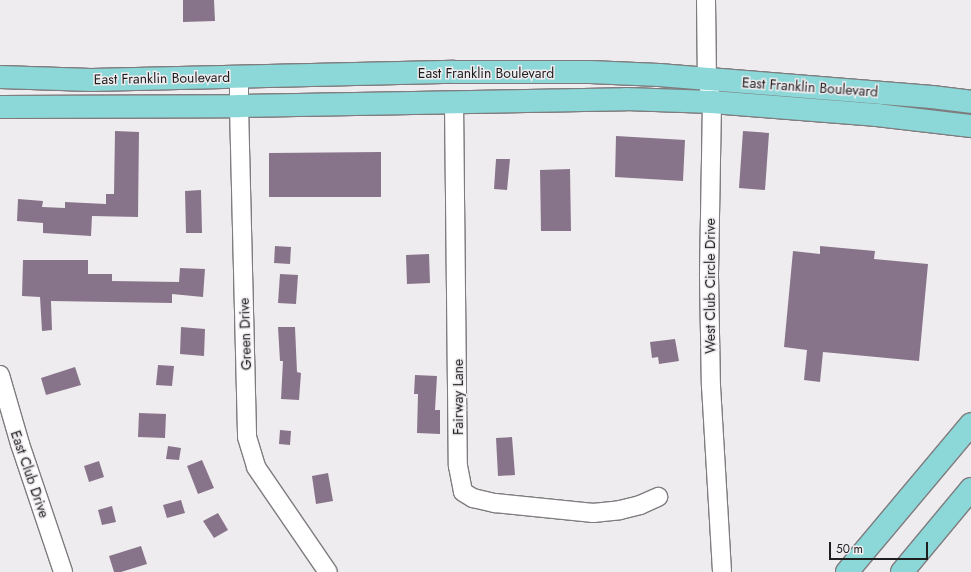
<!DOCTYPE html>
<html>
<head>
<meta charset="utf-8">
<style>
	body { margin:0 }
	#map { position:relative; width:971px; height:572px; overflow:hidden; background:#efecef; font-family:Jost,sans-serif }
	div>[style] { position:absolute }
	.building>* { inset:0; background:#88748a }
	.roads { filter:drop-shadow(1px 0 #7f7c7f) drop-shadow(-1px 0 #7f7c7f) drop-shadow(0 1px #7f7c7f) drop-shadow(0 -1px #7f7c7f) }
	.minor>* { height:18px; margin:-9px; padding:0 9px; transform-origin:9px; border-radius:9px; background:#fff }
	.major>* { height:22px; margin:-11px; padding:0 11px; transform-origin:11px; border-radius:11px; background:#8cd7d7 }
	span { translate:-50% -50%; white-space:nowrap; text-align:center; line-height:1.15; -webkit-text-stroke:3px #efecef; paint-order:stroke }
	.street-label { font-size:14px; color:#1f1e1f }
	.scale { position:absolute; left:829px; top:542px; width:99px; height:18px; box-sizing:border-box; border:2px solid #1f1e1f; border-top:0; padding-left:5px; font-size:12px; line-height:14px; white-space:nowrap; color:#1f1e1f; -webkit-text-stroke:3px #efecef; paint-order:stroke }
</style>
</head>
<body>
<div id="map">
	<div class="building">
		<div style="clip-path:polygon(183px 0,214px 0,215px 21px,183px 22px)"></div>
		<div style="clip-path:polygon(115px 131px,139px 132px,138px 217px,92px 216px,91px 236px,43px 233px,43px 223px,17px 221px,18px 199px,43px 201px,42px 207px,65px 208px,65px 202px,106px 204px,106px 194px,114px 194px)"></div>
		<div style="clip-path:polygon(743px 131px,769px 133px,765px 190px,739px 188px)"></div>
		<div style="clip-path:polygon(616px 136px,685px 140px,683px 181px,615px 177px)"></div>
		<div style="clip-path:polygon(381px 152px,381px 197px,269px 197px,269px 153px)"></div>
		<div style="clip-path:polygon(496px 159px,510px 159px,507px 190px,494px 189px)"></div>
		<div style="clip-path:polygon(570px 169px,571px 231px,541px 231px,540px 170px)"></div>
		<div style="clip-path:polygon(201px 190px,202px 233px,186px 233px,185px 191px)"></div>
		<div style="clip-path:polygon(275px 246px,291px 247px,290px 264px,274px 263px)"></div>
		<div style="clip-path:polygon(820px 246px,875px 251px,874px 259px,928px 264px,919px 361px,823px 352px,820px 382px,804px 380px,807px 350px,784px 347px,793px 251px,820px 254px)"></div>
		<div style="clip-path:polygon(429px 254px,430px 283px,407px 284px,406px 255px)"></div>
		<div style="clip-path:polygon(23px 260px,88px 260px,88px 274px,112px 274px,112px 281px,179px 282px,180px 268px,205px 269px,203px 297px,172px 294px,172px 303px,51px 301px,52px 330px,42px 331px,40px 297px,22px 296px)"></div>
		<div style="clip-path:polygon(280px 274px,298px 275px,296px 304px,278px 303px)"></div>
		<div style="clip-path:polygon(181px 327px,205px 329px,204px 356px,180px 354px)"></div>
		<div style="clip-path:polygon(278px 327px,295px 327px,297px 372px,301px 373px,299px 400px,281px 399px,283px 361px,280px 361px)"></div>
		<div style="clip-path:polygon(675px 339px,679px 361px,659px 364px,658px 357px,652px 358px,650px 342px)"></div>
		<div style="clip-path:polygon(158px 365px,174px 366px,172px 386px,156px 385px)"></div>
		<div style="clip-path:polygon(75px 367px,81px 385px,46px 395px,41px 378px)"></div>
		<div style="clip-path:polygon(415px 375px,437px 376px,435px 410px,440px 410px,440px 434px,417px 433px,418px 394px,414px 394px)"></div>
		<div style="clip-path:polygon(139px 413px,166px 414px,165px 438px,138px 437px)"></div>
		<div style="clip-path:polygon(280px 430px,291px 431px,290px 445px,279px 444px)"></div>
		<div style="clip-path:polygon(512px 437px,515px 475px,498px 476px,496px 438px)"></div>
		<div style="clip-path:polygon(168px 446px,181px 448px,179px 460px,166px 459px)"></div>
		<div style="clip-path:polygon(202px 460px,214px 488px,198px 494px,187px 466px)"></div>
		<div style="clip-path:polygon(99px 461px,104px 477px,89px 482px,84px 466px)"></div>
		<div style="clip-path:polygon(328px 473px,333px 501px,316px 504px,312px 476px)"></div>
		<div style="clip-path:polygon(181px 500px,185px 513px,167px 518px,163px 505px)"></div>
		<div style="clip-path:polygon(112px 506px,116px 522px,102px 525px,98px 510px)"></div>
		<div style="clip-path:polygon(218px 513px,228px 530px,214px 538px,203px 521px)"></div>
		<div style="clip-path:polygon(141px 546px,147px 564px,121px 572px,114px 572px,109px 556px)"></div>
	</div>
	<div class="roads">
		<div class="minor">
			<div style="left:706px;top:0;width:79px;rotate:89.3deg"></div>
			<div style="left:707px;top:79px;width:24px;rotate:78deg"></div>
			<div style="left:712px;top:102px;width:174px;rotate:91deg"></div>
			<div style="left:709px;top:276px;width:110px;rotate:89deg"></div>
			<div style="left:711px;top:386px;width:186px;rotate:86.6deg"></div>
			<div style="left:239px;top:76px;width:30px;rotate:90deg"></div>
			<div style="left:239px;top:106px;width:331px;rotate:88.6deg"></div>
			<div style="left:247px;top:437px;width:31px;rotate:73deg"></div>
			<div style="left:256px;top:467px;width:127px;rotate:55.6deg"></div>
			<div style="left:454px;top:101px;width:365px;rotate:89.4deg"></div>
			<div style="left:458px;top:466px;width:26px;rotate:79deg"></div>
			<div style="left:463px;top:492px;width:12px;rotate:31deg"></div>
			<div style="left:473px;top:498px;width:23px;rotate:13deg"></div>
			<div style="left:495px;top:503px;width:99px;rotate:5.8deg"></div>
			<div style="left:593px;top:513px;width:27px;rotate:-6deg"></div>
			<div style="left:620px;top:510px;width:21px;rotate:-14deg"></div>
			<div style="left:640px;top:505px;width:20px;rotate:-24deg"></div>
			<div style="left:0;top:375px;width:72px;rotate:73.8deg"></div>
			<div style="left:20px;top:444px;width:135px;rotate:71.4deg"></div>
		</div>
		<div class="major">
			<div style="left:0;top:77px;width:91px;rotate:1.9deg"></div>
			<div style="left:91px;top:80px;width:363px;rotate:-1.3deg"></div>
			<div style="left:454px;top:72px;width:136px"></div>
			<div style="left:590px;top:72px;width:69px;rotate:2.5deg"></div>
			<div style="left:659px;top:75px;width:274px;rotate:4.6deg"></div>
			<div style="left:932px;top:97px;width:39px;rotate:7deg"></div>
			<div style="left:0;top:107px;width:239px;rotate:-0.2deg"></div>
			<div style="left:239px;top:106px;width:387px;rotate:-1deg"></div>
			<div style="left:626px;top:99px;width:86px;rotate:2deg"></div>
			<div style="left:712px;top:102px;width:166px;rotate:4.5deg"></div>
			<div style="left:877px;top:115px;width:95px;rotate:6.7deg"></div>
			<div style="left:847px;top:572px;width:193px;rotate:-50deg"></div>
			<div style="left:902px;top:572px;width:108px;rotate:-50.3deg"></div>
		</div>
	</div>
	<div class="street-label">
		<span style="left:486px;top:73px">East Franklin Boulevard</span>
		<span style="left:162px;top:78px;rotate:-1deg">East Franklin Boulevard</span>
		<span style="left:810px;top:87px;rotate:4deg">East Franklin Boulevard</span>
		<span style="left:710px;top:286px;rotate:-90deg">West Club Circle Drive</span>
		<span style="left:245px;top:334px;rotate:-92deg">Green Drive</span>
		<span style="left:458px;top:397px;rotate:-90deg">Fairway Lane</span>
		<span style="left:30px;top:474px;rotate:71deg">East Club Drive</span>
	</div>
	<div class="scale">50 m</div>
</div>
</body>
</html>
